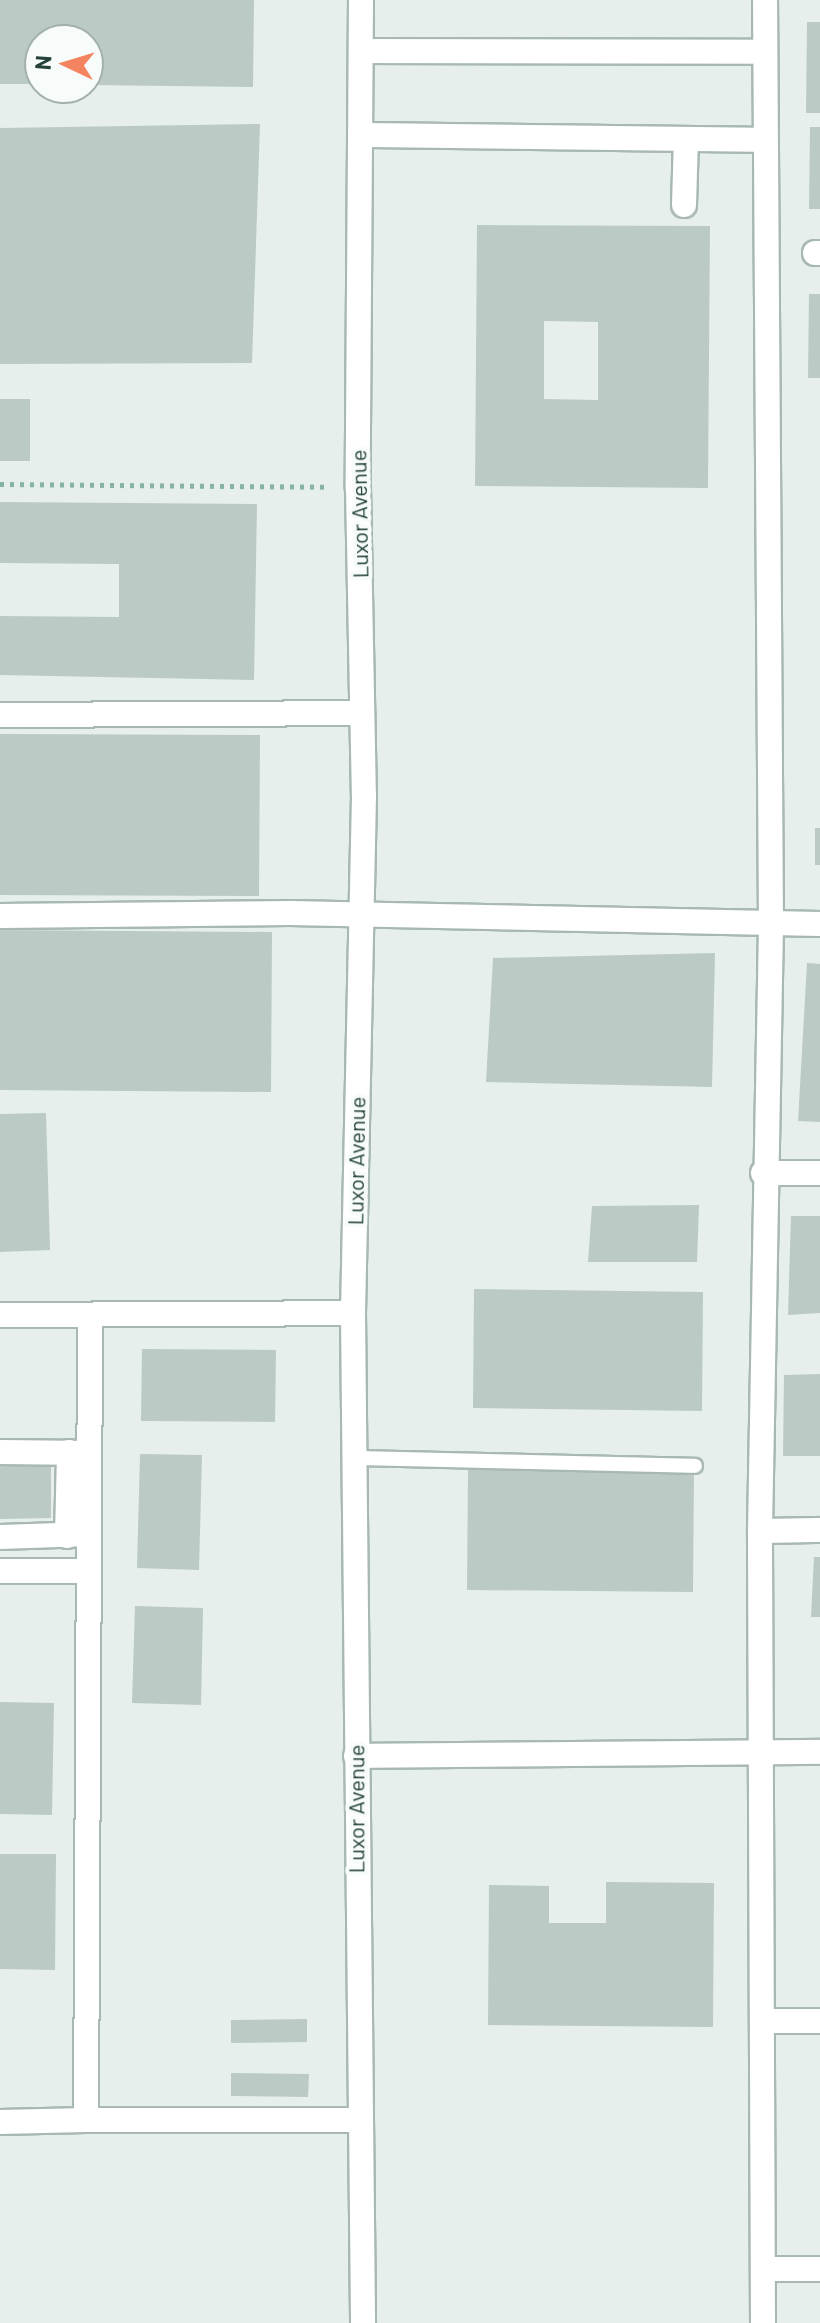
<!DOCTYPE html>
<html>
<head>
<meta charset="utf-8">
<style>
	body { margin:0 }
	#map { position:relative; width:820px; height:2323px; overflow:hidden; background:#e6efeb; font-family:Barlow,sans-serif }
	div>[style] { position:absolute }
	.building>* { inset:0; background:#bbcac4 }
	.path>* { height:5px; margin-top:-2.5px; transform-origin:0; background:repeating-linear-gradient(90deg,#86b3a5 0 4px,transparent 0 10px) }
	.roads { filter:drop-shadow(2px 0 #a8b8b2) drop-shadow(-2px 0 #a8b8b2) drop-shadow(0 2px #a8b8b2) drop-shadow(0 -2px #a8b8b2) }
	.service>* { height:14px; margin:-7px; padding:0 7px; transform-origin:7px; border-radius:7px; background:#fff }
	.minor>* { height:24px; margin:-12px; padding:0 12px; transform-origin:12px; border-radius:12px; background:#fff }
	span { translate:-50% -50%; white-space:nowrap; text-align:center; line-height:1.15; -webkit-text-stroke:8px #f7fbf9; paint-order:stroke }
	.street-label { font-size:22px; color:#24423a }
	.north { position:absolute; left:24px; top:24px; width:80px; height:80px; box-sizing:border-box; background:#f7fbf9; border:2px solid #a3b1ad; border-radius:50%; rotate:274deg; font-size:22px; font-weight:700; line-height:32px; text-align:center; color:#24423a }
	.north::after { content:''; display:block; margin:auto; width:28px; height:36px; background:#f4845f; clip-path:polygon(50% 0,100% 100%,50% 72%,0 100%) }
</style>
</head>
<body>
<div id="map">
	<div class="building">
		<div style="clip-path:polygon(0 0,254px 0,253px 87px,88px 85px,88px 40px,40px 40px,40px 84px,0 84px)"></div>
		<div style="clip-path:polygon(807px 22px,820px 22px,820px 113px,806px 113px)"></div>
		<div style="clip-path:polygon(260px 124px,252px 363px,0 364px,0 128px)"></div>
		<div style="clip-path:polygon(810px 127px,820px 127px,820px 209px,809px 209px)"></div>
		<div style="clip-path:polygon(evenodd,477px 225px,710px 226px,708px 488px,475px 486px,477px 225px,544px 321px,598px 322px,598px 400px,544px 399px,544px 321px)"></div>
		<div style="clip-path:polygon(809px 294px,820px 294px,820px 378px,808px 378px)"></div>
		<div style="clip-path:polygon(0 399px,30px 399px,30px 461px,0 461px)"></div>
		<div style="clip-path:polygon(0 502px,257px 504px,254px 680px,0 675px,0 616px,119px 617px,119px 564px,0 563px)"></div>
		<div style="clip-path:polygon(0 734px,260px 735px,259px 896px,0 895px)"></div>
		<div style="clip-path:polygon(815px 828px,820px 828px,820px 865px,815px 865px)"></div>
		<div style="clip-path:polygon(0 930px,272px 932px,271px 1092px,0 1090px)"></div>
		<div style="clip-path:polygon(715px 953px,712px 1087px,486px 1082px,493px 958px)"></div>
		<div style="clip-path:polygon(807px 963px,820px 964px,820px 1122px,798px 1121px)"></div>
		<div style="clip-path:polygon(46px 1113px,50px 1250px,0 1252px,0 1114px)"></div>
		<div style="clip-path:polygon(699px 1205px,697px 1262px,588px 1262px,592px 1206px)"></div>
		<div style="clip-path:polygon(791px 1216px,820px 1216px,820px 1313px,788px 1315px)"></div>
		<div style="clip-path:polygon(474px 1289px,703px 1292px,702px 1411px,473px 1408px)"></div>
		<div style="clip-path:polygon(142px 1349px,276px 1350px,275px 1422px,141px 1421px)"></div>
		<div style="clip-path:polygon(820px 1374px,820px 1456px,783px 1456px,784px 1375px)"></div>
		<div style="clip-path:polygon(140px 1454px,202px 1455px,199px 1570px,137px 1568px)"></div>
		<div style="clip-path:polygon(0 1461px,51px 1461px,51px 1518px,0 1519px)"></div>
		<div style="clip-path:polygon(468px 1468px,694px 1470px,693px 1592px,467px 1590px)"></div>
		<div style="clip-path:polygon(814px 1557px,820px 1557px,820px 1617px,811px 1617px)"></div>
		<div style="clip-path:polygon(135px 1606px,203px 1608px,201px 1705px,132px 1703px)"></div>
		<div style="clip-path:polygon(0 1702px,54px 1703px,52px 1815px,0 1814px)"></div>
		<div style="clip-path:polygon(0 1854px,56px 1854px,55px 1970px,0 1969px)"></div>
		<div style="clip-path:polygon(606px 1882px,714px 1883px,713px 2027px,488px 2025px,489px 1885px,549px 1886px,549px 1923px,606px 1923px)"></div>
		<div style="clip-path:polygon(307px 2019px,307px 2042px,231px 2043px,231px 2020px)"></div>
		<div style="clip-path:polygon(231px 2073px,309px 2074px,308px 2097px,231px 2096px)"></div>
	</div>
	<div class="path">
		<div style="left:0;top:484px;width:329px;rotate:0.5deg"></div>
	</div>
	<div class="roads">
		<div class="service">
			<div style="left:354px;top:1458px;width:341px;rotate:1.3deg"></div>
		</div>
		<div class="minor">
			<div style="left:361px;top:0;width:488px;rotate:90.4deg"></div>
			<div style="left:358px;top:488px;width:308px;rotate:88.9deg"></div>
			<div style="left:364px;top:796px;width:517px;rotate:91.22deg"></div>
			<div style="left:353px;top:1313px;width:1010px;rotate:89.43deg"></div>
			<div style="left:363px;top:51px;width:401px;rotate:0.1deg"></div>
			<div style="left:360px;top:135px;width:404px;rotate:0.7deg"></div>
			<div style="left:684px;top:205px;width:66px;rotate:-88.3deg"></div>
			<div style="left:815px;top:253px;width:5px"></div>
			<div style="left:0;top:715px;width:362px;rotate:-0.3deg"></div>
			<div style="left:0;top:916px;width:290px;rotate:-0.6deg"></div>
			<div style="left:290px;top:913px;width:530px;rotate:1.19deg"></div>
			<div style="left:763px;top:1173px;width:57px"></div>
			<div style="left:0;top:1315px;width:353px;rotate:-0.3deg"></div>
			<div style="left:0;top:1452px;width:89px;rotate:0.6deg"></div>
			<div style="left:760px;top:1531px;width:60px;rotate:-1deg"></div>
			<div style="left:67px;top:1536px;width:84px;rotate:-88.6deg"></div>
			<div style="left:0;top:1537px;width:88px;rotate:-2deg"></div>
			<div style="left:0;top:1571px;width:88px"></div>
			<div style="left:356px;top:1756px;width:464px;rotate:-0.5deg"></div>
			<div style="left:763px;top:2021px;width:57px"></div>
			<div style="left:86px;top:2120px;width:273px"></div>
			<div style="left:0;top:2122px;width:86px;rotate:-1.3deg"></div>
			<div style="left:86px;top:2120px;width:804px;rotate:-89.71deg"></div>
			<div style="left:763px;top:2269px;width:57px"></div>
			<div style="left:763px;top:2323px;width:792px;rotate:-90.22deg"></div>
			<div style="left:760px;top:1531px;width:606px;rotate:-88.96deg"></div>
			<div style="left:771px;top:925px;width:925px;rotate:-90.37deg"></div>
		</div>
	</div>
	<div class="street-label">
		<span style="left:359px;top:514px;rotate:-91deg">Luxor Avenue</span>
		<span style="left:356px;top:1161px;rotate:-89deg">Luxor Avenue</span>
		<span style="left:356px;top:1809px;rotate:-90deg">Luxor Avenue</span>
	</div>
	<div class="north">N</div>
</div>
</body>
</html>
